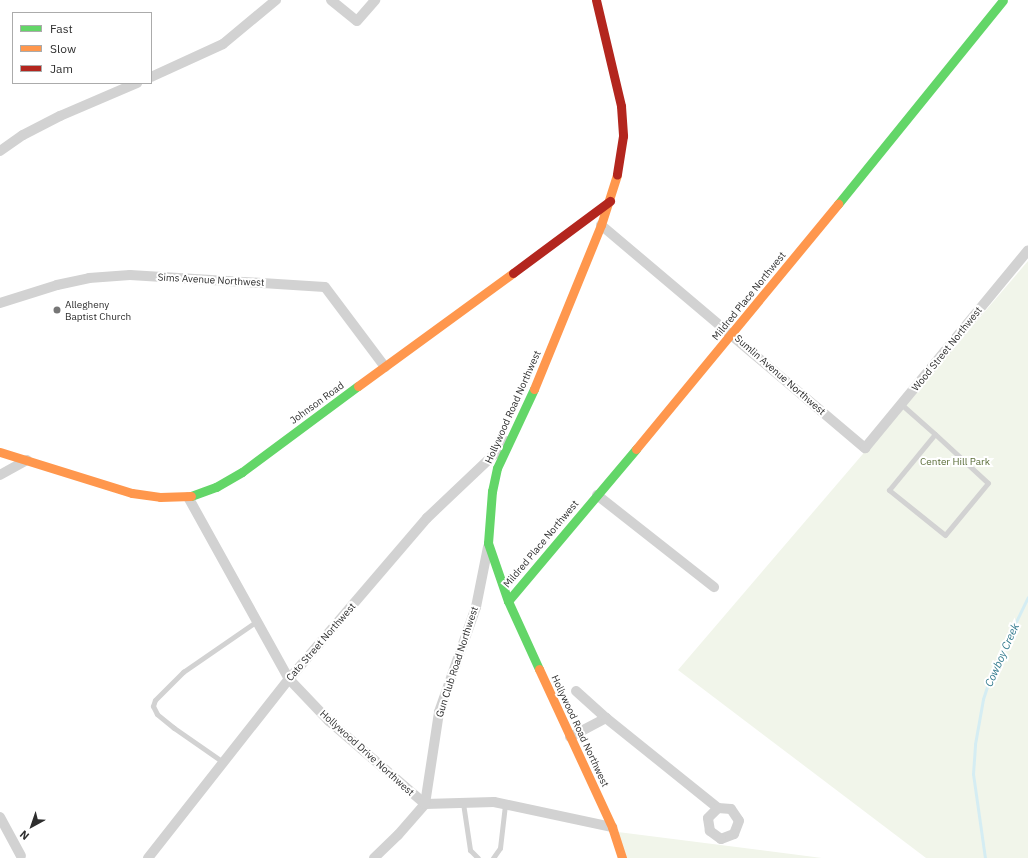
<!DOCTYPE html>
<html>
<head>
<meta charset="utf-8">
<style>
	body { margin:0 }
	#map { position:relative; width:1028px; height:858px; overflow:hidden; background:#fff; font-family:"IBM Plex Sans",sans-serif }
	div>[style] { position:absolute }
	.green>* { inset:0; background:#f1f5ea }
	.stream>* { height:3px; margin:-1.5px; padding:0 1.5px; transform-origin:1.5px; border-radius:1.5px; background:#d5edf3 }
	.lane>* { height:5px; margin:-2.5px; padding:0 2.5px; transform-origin:2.5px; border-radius:2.5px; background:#d2d2d2 }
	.street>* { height:10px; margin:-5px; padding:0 5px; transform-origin:5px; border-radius:5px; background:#d2d2d2 }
	.fast>* { height:9px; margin:-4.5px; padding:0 4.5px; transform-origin:4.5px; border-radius:4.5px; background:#63d668 }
	.slow>* { height:9px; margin:-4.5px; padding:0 4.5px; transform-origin:4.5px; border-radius:4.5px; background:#ff974d }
	.jam>* { height:9px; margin:-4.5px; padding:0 4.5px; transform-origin:4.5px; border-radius:4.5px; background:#b3261e }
	.dots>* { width:11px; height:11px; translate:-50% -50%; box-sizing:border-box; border:2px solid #fff; border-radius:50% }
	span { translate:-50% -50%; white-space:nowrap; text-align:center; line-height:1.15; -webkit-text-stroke:4px #fff; paint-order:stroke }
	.street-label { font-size:10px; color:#2d2d2d }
	.poi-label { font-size:10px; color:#2d2d2d }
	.left { translate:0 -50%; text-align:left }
	.park-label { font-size:10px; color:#596c37 }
	.water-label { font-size:11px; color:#327a8e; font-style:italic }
	.legend { position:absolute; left:12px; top:12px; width:140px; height:72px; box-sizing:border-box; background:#fff; border:1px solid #ababab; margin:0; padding:5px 7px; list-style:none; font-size:12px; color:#2d2d2d }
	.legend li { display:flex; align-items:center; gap:8px; height:20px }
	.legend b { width:20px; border:1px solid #ababab }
	.north { position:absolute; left:12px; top:806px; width:40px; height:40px; -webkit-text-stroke:3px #fff; paint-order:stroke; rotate:220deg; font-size:11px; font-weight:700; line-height:16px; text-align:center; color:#2d2d2d }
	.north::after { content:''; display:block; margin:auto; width:14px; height:18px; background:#2d2d2d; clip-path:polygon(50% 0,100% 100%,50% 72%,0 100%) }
</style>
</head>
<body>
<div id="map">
	<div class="green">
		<div style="clip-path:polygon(1028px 261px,1028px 858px,926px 858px,678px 670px)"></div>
		<div style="clip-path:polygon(610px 831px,822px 858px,618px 858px)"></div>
	</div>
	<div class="stream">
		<div style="left:985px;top:858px;width:85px;rotate:-98.1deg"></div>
		<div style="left:973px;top:774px;width:30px;rotate:-86deg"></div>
		<div style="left:975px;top:744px;width:46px;rotate:-79.9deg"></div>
		<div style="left:983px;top:699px;width:29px;rotate:-72deg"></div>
		<div style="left:992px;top:671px;width:82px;rotate:-64.1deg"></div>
	</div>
	<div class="lane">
		<div style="left:901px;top:404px;width:45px;rotate:41.4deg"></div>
		<div style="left:935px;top:434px;width:72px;rotate:42.8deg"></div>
		<div style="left:988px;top:483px;width:67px;rotate:129.6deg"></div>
		<div style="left:945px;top:535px;width:72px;rotate:-141.2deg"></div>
		<div style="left:889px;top:490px;width:72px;rotate:-50.6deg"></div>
		<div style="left:223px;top:762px;width:60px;rotate:-145.2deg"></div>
		<div style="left:174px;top:728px;width:22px;rotate:-141deg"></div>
		<div style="left:157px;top:714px;width:9px;rotate:-117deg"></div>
		<div style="left:153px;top:706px;width:6px;rotate:-72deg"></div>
		<div style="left:155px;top:700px;width:40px;rotate:-45deg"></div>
		<div style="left:183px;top:672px;width:90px;rotate:-34.6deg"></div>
		<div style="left:463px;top:803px;width:48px;rotate:81.5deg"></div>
		<div style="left:470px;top:850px;width:11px;rotate:45deg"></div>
		<div style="left:493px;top:858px;width:12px;rotate:-55deg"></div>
		<div style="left:500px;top:848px;width:43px;rotate:-83.4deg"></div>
	</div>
	<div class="street">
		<div style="left:331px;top:0;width:33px;rotate:39deg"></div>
		<div style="left:357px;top:21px;width:28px;rotate:-49deg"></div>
		<div style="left:151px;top:77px;width:79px;rotate:-24.6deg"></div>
		<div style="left:223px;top:44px;width:69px;rotate:-39.7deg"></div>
		<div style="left:0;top:151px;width:28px;rotate:-35deg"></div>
		<div style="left:23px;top:135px;width:42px;rotate:-27.2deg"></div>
		<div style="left:60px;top:116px;width:84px;rotate:-23.2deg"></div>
		<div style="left:601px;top:225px;width:346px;rotate:40.2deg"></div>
		<div style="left:865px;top:448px;width:256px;rotate:-50.5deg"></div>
		<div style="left:0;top:303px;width:60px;rotate:-17.5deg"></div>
		<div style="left:57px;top:285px;width:33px;rotate:-12deg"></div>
		<div style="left:89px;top:278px;width:41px;rotate:-4.2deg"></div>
		<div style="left:130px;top:275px;width:195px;rotate:3.5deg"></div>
		<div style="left:325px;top:287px;width:100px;rotate:53.1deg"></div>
		<div style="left:0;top:475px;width:31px;rotate:-29deg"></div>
		<div style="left:597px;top:495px;width:149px;rotate:38.2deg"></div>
		<div style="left:188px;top:497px;width:208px;rotate:61deg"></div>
		<div style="left:289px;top:679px;width:58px;rotate:46.4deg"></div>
		<div style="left:329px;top:721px;width:127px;rotate:40.8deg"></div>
		<div style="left:425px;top:804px;width:69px;rotate:-1.7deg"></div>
		<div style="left:494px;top:802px;width:121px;rotate:12deg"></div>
		<div style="left:576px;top:691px;width:40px;rotate:42deg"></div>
		<div style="left:570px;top:737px;width:41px;rotate:-27.8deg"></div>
		<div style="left:606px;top:718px;width:144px;rotate:38.8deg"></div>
		<div style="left:718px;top:808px;width:13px;rotate:4deg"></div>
		<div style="left:731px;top:809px;width:14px;rotate:56deg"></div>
		<div style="left:739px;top:821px;width:14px;rotate:111deg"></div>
		<div style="left:734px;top:834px;width:14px;rotate:159deg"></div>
		<div style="left:721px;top:839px;width:14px;rotate:-144deg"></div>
		<div style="left:710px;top:831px;width:13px;rotate:-99deg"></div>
		<div style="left:708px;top:818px;width:14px;rotate:-45deg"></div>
		<div style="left:0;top:817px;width:44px;rotate:61.7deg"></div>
		<div style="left:148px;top:858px;width:228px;rotate:-51.8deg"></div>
		<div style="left:289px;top:679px;width:212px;rotate:-49.4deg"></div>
		<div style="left:427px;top:518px;width:112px;rotate:-43.5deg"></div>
		<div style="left:374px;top:858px;width:33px;rotate:-44deg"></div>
		<div style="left:398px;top:835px;width:41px;rotate:-48.9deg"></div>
		<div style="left:425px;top:804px;width:93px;rotate:-81.3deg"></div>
		<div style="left:439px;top:712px;width:111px;rotate:-70.6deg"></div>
		<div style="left:476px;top:607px;width:61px;rotate:-78.7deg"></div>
	</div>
	<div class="fast">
		<div style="left:838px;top:204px;width:262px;rotate:-51deg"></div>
		<div style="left:534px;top:389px;width:87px;rotate:115.1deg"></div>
		<div style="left:497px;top:468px;width:24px;rotate:102deg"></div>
		<div style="left:492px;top:491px;width:52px;rotate:94.4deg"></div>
		<div style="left:488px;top:543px;width:61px;rotate:71deg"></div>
		<div style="left:508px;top:601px;width:75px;rotate:65.5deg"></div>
		<div style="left:191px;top:496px;width:27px;rotate:-20deg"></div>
		<div style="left:216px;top:487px;width:30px;rotate:-30deg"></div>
		<div style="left:242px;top:472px;width:144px;rotate:-36.6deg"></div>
		<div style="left:508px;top:601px;width:199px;rotate:-49.9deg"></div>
	</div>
	<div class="slow">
		<div style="left:358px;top:386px;width:192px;rotate:-36.1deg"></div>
		<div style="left:534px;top:389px;width:177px;rotate:-67.8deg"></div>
		<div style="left:601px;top:225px;width:52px;rotate:-72.3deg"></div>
		<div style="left:636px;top:449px;width:318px;rotate:-50.5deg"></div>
		<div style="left:0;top:452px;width:138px;rotate:17.3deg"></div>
		<div style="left:132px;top:493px;width:28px;rotate:8deg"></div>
		<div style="left:160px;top:497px;width:31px;rotate:-2deg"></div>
		<div style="left:539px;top:669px;width:174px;rotate:65.2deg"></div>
		<div style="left:612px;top:827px;width:33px;rotate:72deg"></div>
	</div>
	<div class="jam">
		<div style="left:596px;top:0;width:109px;rotate:76.7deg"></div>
		<div style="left:621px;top:106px;width:30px;rotate:86deg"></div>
		<div style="left:623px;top:136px;width:39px;rotate:99deg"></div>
		<div style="left:513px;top:273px;width:121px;rotate:-36.6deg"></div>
	</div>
	<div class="dots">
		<div style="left:57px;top:310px;background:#767676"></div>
	</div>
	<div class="street-label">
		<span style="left:211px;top:280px;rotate:3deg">Sims Avenue Northwest</span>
		<span style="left:749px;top:296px;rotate:-51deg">Mildred Place Northwest</span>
		<span style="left:947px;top:349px;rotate:-51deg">Wood Street Northwest</span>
		<span style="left:780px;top:375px;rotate:41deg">Sumlin Avenue Northwest</span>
		<span style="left:317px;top:403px;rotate:-36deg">Johnson Road</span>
		<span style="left:513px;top:407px;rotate:-66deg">Hollywood Road Northwest</span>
		<span style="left:541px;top:544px;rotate:-50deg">Mildred Place Northwest</span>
		<span style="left:321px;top:642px;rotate:-49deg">Cato Street Northwest</span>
		<span style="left:457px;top:662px;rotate:-72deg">Gun Club Road Northwest</span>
		<span style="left:580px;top:731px;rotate:65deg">Hollywood Road Northwest</span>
		<span style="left:367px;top:753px;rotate:42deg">Hollywood Drive Northwest</span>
	</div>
	<div class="poi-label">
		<span class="left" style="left:65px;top:310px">Allegheny<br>Baptist Church</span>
	</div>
	<div class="park-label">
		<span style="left:955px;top:462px">Center Hill Park</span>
	</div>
	<div class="water-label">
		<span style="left:1002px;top:655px;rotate:-66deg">Cowboy Creek</span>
	</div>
	<ul class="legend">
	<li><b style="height:5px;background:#63d668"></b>Fast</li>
	<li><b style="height:5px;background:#ff974d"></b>Slow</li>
	<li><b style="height:5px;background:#b3261e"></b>Jam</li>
	</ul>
	<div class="north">N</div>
</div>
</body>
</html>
